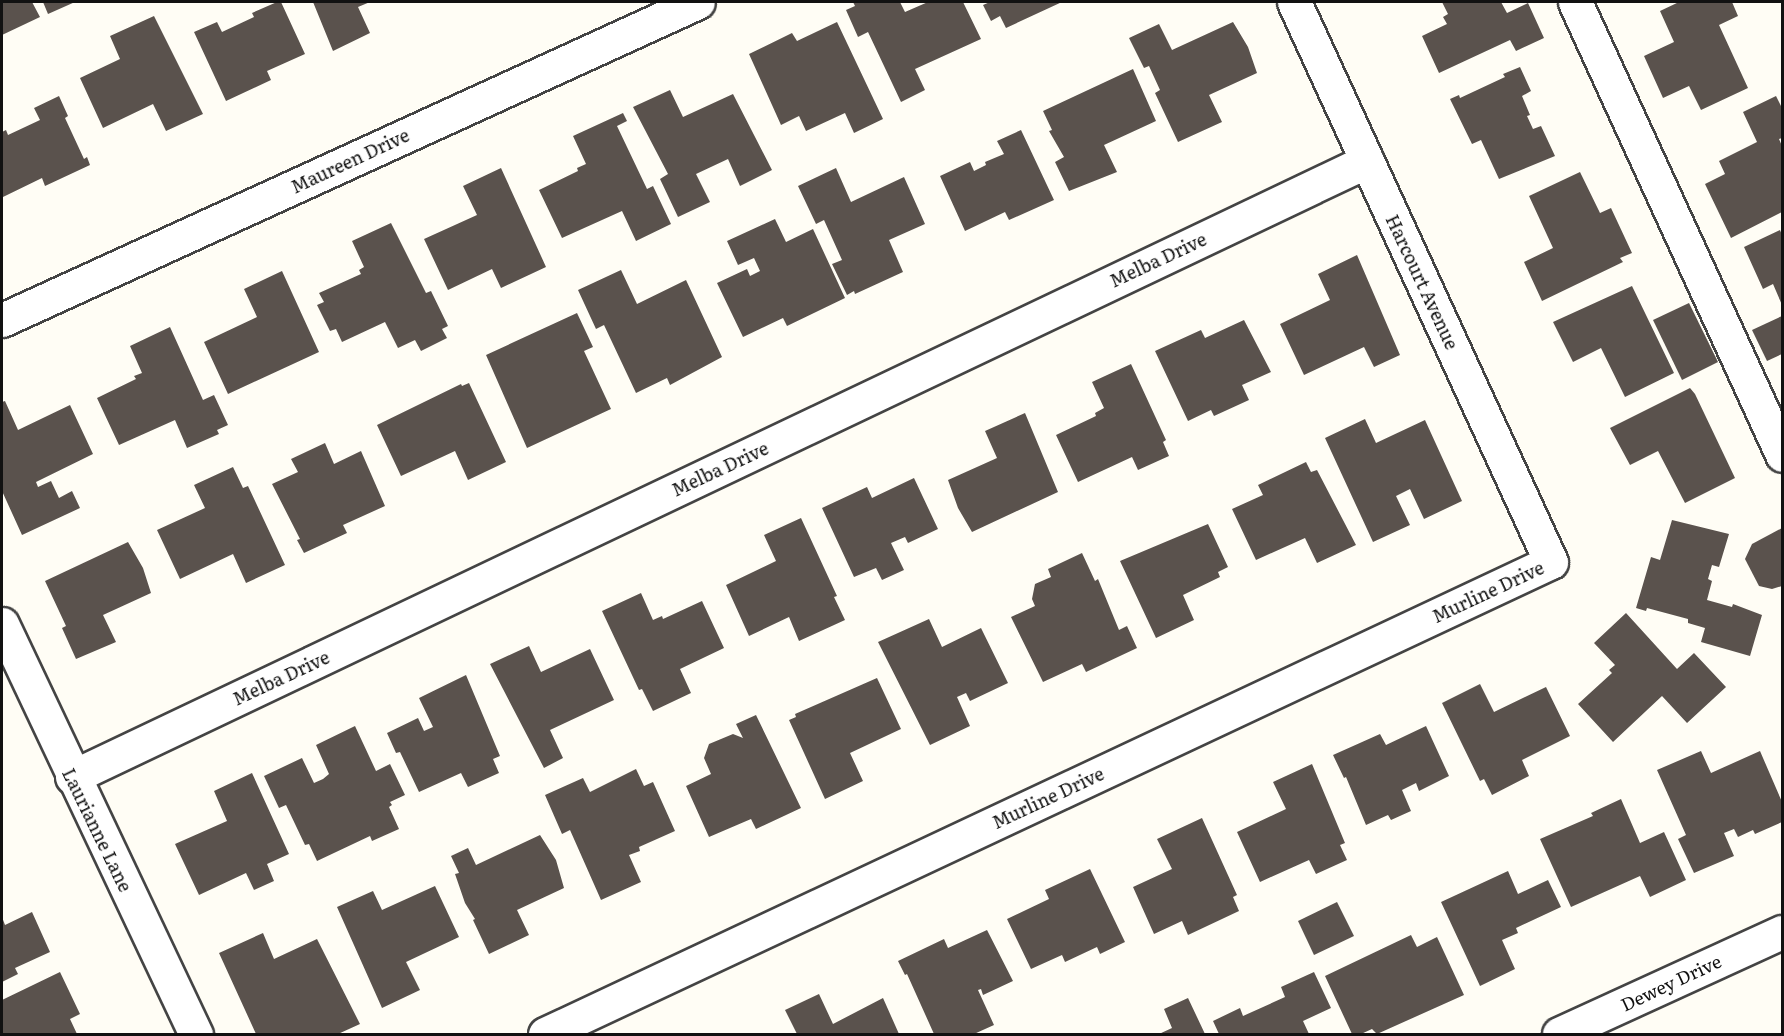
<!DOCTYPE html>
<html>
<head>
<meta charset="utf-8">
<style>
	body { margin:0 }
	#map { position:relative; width:1784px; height:1036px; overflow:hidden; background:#fffdf5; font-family:Literata,serif }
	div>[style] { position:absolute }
	.building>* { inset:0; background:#5a524d }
	.roads { filter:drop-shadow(2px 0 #444) drop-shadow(-2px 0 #444) drop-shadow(0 2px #444) drop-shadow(0 -2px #444) }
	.minor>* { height:33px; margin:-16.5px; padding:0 16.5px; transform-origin:16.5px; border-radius:16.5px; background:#fff }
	span { translate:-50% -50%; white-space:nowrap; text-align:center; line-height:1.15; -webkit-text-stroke:6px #fff; paint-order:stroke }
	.street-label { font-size:18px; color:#111 }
	.frame { position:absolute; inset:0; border:3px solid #111; pointer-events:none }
</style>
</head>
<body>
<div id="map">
	<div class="building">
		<div style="clip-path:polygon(2px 2px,32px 2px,40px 17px,2px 35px)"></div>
		<div style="clip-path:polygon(43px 2px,75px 2px,48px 14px)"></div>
		<div style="clip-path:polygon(277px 2px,281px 2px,305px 54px,267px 71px,271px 80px,226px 101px,194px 32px,217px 22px,222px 32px,254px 17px,252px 13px)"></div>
		<div style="clip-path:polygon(313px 2px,370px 2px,358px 7px,370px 33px,333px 51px)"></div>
		<div style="clip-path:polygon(853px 2px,900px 2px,905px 12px,928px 2px,963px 2px,981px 39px,915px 69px,925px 90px,901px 102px,868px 32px,858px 37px,846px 10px,855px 6px)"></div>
		<div style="clip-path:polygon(990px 2px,1062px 2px,1006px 28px,1000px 16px,991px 21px,983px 5px)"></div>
		<div style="clip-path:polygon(1442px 2px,1501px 2px,1507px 13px,1528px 3px,1544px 38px,1516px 51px,1510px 40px,1439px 73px,1422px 36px,1447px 24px,1443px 17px,1448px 14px)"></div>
		<div style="clip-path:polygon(1679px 2px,1732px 2px,1738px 16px,1719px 25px,1748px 88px,1701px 110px,1689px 86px,1663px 98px,1644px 56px,1674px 42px,1660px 11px)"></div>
		<div style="clip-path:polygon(154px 16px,203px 114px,166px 131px,153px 104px,103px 128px,80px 78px,120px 59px,110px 36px)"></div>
		<div style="clip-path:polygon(837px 22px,883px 119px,854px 133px,845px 113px,806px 131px,799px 116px,781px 125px,749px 54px,792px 33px,797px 41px)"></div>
		<div style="clip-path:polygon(1233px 22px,1248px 47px,1257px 73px,1209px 95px,1222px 122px,1178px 142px,1155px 93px,1160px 90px,1149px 66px,1144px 68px,1129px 38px,1159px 24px,1172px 50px)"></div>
		<div style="clip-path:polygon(1520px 67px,1531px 91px,1522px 96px,1530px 115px,1527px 116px,1533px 129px,1541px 126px,1555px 156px,1499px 179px,1481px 140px,1472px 144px,1450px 99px,1459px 95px,1460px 98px,1505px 77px,1503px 74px)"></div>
		<div style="clip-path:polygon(1133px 69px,1156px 121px,1104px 145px,1117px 172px,1069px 191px,1055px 162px,1064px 157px,1049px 131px,1052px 130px,1043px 111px)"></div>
		<div style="clip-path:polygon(670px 90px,683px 117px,733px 94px,772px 170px,740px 186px,728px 159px,696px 174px,710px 202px,678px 217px,660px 179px,668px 174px,633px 107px)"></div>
		<div style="clip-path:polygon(59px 96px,68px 116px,65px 118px,84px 159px,87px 157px,90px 165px,45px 186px,42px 178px,3px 197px,2px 132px,6px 130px,8px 135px,40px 120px,34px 108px)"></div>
		<div style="clip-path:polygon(1776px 96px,1782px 108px,1782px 138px,1779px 139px,1782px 146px,1782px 212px,1731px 238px,1705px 184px,1725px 174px,1719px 161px,1757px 142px,1743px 112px)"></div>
		<div style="clip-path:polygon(623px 113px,627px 121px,617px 126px,647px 189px,653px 186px,671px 224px,636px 241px,622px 211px,562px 238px,539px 190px,578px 171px,577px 168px,586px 164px,573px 136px)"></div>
		<div style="clip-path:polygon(1021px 130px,1054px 200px,1009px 220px,1005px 212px,965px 231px,940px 176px,970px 162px,974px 171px,986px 165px,985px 162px,1004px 154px,997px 141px)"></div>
		<div style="clip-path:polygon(501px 168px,546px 267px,501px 288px,492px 269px,448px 290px,424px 239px,477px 215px,463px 186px)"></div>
		<div style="clip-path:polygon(836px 168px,851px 202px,904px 177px,925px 224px,889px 240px,903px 272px,855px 294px,854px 291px,847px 295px,832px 264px,842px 260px,824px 220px,816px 224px,798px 186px)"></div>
		<div style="clip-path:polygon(1580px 172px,1600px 213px,1611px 208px,1632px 253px,1620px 258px,1623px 262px,1542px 301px,1524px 262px,1553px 248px,1529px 196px)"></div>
		<div style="clip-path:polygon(775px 219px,786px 242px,813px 229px,845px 298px,787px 326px,783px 318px,743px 337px,717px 283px,747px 269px,750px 276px,760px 271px,754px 258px,738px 265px,727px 241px)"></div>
		<div style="clip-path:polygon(391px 223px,426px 293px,431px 291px,448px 326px,442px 329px,447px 338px,421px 351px,415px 340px,398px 348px,385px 322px,342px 342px,336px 329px,330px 331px,317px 305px,324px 302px,319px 293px,361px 274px,359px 270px,364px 267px,352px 241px)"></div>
		<div style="clip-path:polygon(1780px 230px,1782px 235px,1782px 305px,1773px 284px,1763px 289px,1744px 247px)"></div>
		<div style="clip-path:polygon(1357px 255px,1400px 355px,1374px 367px,1364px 347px,1304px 375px,1280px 324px,1330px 300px,1318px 274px)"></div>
		<div style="clip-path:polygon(621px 270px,637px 304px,686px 280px,722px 357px,670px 385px,667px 378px,636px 393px,604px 325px,596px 329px,578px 290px)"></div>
		<div style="clip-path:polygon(282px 271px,319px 352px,228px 394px,204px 342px,257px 317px,244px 289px)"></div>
		<div style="clip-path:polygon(1632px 286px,1674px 373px,1625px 397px,1601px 348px,1573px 362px,1553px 322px)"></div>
		<div style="clip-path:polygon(1689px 303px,1718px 362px,1682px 380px,1653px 320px)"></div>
		<div style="clip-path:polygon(577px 313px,593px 347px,584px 351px,611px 409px,527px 448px,486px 355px)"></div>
		<div style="clip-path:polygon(1782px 316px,1782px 354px,1767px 361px,1752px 330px)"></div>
		<div style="clip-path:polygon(1244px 320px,1271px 372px,1242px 385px,1249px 400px,1214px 416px,1211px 410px,1188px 421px,1155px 351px,1201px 330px,1205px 338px)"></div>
		<div style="clip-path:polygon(170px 327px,203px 400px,214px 395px,228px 425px,217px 430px,219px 434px,187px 448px,175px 420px,119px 445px,97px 398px,136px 379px,134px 376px,142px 373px,130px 346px)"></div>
		<div style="clip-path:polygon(1131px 364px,1166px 440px,1163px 442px,1169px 456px,1138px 470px,1132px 457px,1078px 482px,1056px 435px,1096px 416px,1095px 413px,1104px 408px,1092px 382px)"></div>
		<div style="clip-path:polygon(469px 383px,506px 462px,468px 480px,455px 451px,401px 476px,377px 425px,461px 384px,462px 386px)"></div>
		<div style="clip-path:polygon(1690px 388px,1695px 394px,1735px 478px,1685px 503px,1658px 451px,1630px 465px,1610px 428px)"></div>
		<div style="clip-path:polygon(5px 401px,18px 430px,70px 405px,93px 454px,36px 482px,38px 487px,51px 481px,59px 498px,72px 491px,80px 508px,22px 535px,2px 491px,2px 402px)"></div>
		<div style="clip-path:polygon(1025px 413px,1058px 492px,972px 532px,958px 508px,948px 480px,997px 458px,985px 431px)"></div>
		<div style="clip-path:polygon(1365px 419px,1376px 443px,1425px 420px,1462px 501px,1424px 519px,1410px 489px,1396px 496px,1410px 525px,1373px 542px,1325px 438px)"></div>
		<div style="clip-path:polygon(325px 443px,334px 464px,361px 451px,385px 506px,343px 525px,347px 533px,304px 553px,297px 540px,300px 539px,272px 484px,298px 472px,291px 459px)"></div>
		<div style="clip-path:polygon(1306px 462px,1311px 472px,1317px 470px,1356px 545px,1317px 563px,1305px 538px,1256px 560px,1232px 509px,1263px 495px,1258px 485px)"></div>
		<div style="clip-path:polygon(233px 467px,243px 488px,248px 486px,285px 565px,246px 583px,233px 554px,180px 579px,157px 530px,205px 508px,194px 485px)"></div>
		<div style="clip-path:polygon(914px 478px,938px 529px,908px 543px,905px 537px,891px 543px,904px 570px,882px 580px,876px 568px,854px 577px,822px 508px,867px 487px,872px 498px)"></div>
		<div style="clip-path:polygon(801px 518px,837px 596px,834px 597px,845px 620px,799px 641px,789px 617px,749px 636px,726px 585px,776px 561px,764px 535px)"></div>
		<div style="clip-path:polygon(1672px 520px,1729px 534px,1719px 567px,1712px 565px,1708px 579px,1712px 581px,1707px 600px,1732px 607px,1733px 604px,1762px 615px,1750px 656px,1701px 642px,1705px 628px,1688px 623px,1688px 619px,1647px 608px,1646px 611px,1636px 608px,1651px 557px,1660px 560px)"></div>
		<div style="clip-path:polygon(1208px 524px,1228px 567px,1218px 572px,1220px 577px,1183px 595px,1194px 620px,1156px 638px,1120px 561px)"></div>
		<div style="clip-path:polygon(1782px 528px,1782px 586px,1772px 589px,1759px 586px,1745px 559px,1752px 544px)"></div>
		<div style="clip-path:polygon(128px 542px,143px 568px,151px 593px,103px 615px,116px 642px,76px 659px,62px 628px,66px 626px,45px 581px)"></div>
		<div style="clip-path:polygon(1082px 553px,1095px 581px,1098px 579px,1119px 630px,1127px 626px,1137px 648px,1086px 672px,1082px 664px,1043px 682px,1011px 617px,1035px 606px,1032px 599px,1035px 584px,1051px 577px,1048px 569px)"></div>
		<div style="clip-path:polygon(641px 593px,653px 620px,662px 616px,663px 619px,702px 601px,724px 648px,680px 669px,691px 693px,653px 711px,642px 689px,639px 690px,602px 611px)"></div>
		<div style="clip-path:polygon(1626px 613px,1677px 669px,1694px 653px,1726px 687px,1687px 723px,1662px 696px,1613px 742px,1578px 704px,1612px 673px,1609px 670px,1615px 665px,1594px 643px)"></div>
		<div style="clip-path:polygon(929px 619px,942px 647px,981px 628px,1008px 683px,970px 701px,966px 693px,957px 697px,970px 726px,930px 745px,878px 642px)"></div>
		<div style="clip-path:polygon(529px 646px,541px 672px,590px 649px,614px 700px,550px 730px,563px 758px,544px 768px,490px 664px)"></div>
		<div style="clip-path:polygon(466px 675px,500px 756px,493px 759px,499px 773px,468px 787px,461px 773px,419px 792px,400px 752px,396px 753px,387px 733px,418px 718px,424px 731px,433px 727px,419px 698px)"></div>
		<div style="clip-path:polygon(877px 678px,901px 729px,850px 753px,863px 781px,825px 799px,789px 720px,796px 717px,795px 714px)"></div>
		<div style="clip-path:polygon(1480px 684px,1494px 712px,1546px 687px,1570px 736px,1522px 760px,1529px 776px,1492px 795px,1484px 779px,1480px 781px,1442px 703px)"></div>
		<div style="clip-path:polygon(756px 715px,801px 808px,756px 829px,751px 819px,709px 837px,686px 786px,711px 774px,704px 758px,709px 744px,733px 734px,743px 738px,736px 724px)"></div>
		<div style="clip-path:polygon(355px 726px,376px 771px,390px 764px,405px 795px,390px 802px,392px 805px,389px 807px,399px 829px,372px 841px,370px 836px,317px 861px,309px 844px,305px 845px,286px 805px,279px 808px,264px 776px,302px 758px,314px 783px,323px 779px,329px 774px,316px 745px)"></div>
		<div style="clip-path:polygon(1426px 726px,1449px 776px,1419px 791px,1416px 783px,1402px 790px,1411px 811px,1391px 820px,1388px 815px,1366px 825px,1346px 777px,1344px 778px,1333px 755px,1380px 734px,1386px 745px)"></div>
		<div style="clip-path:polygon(1701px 751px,1711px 773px,1760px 751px,1782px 802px,1782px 822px,1755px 834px,1753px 830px,1738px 837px,1734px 829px,1724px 833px,1734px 856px,1694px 873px,1678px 839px,1686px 835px,1657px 770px)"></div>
		<div style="clip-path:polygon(1312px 764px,1345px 843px,1340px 845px,1347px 860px,1316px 874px,1309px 860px,1260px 882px,1237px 832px,1286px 809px,1273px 782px)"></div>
		<div style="clip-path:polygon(636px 769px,644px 786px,653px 782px,675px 831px,639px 847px,640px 851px,629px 855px,641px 882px,601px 900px,570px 830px,562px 834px,545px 795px,583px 778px,590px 792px)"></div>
		<div style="clip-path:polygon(252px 773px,289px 854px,267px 864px,274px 881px,254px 890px,246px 873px,199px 895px,175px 844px,227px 821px,214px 791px)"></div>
		<div style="clip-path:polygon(1621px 799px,1640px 843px,1664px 832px,1686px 880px,1650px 897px,1640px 876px,1571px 907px,1540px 839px,1593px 816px,1591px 813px)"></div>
		<div style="clip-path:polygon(1202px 818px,1237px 895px,1233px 897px,1239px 911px,1188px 935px,1182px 921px,1154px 934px,1133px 887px,1172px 869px,1157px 839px)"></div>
		<div style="clip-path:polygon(540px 835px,556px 860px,564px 888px,517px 910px,529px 935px,489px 954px,473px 920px,475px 919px,465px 903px,455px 874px,459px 873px,451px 856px,468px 848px,476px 865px)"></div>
		<div style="clip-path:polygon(1090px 869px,1125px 942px,1100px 954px,1097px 947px,1065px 962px,1062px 955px,1031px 969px,1007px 919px,1049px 899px,1045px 890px)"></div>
		<div style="clip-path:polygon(1508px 871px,1518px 894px,1548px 880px,1561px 907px,1516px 928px,1518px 933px,1502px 940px,1515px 969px,1480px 986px,1441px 902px)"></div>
		<div style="clip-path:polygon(435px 886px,459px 937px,406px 962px,420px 990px,382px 1008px,337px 907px,373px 891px,382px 910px)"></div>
		<div style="clip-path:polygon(1337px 902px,1354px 936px,1314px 955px,1298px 921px)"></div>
		<div style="clip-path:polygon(32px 912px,50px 952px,15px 968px,18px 974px,2px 982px,2px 917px,5px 925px)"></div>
		<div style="clip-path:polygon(987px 930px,1013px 981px,983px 995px,981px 989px,978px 990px,994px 1025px,974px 1034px,934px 1034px,907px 974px,905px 975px,898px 961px,944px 939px,948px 948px)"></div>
		<div style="clip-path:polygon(263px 933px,274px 959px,317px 939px,360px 1024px,338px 1034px,256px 1034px,219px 953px)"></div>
		<div style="clip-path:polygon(1411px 935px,1417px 947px,1437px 937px,1464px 995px,1377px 1034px,1372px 1029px,1361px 1034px,1352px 1034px,1325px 976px)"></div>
		<div style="clip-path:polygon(60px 972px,80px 1014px,70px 1019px,77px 1034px,2px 1034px,2px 1000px)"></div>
		<div style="clip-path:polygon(1314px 972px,1331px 1008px,1303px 1021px,1309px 1034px,1219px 1034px,1213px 1021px,1240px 1008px,1243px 1016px,1285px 997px,1281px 987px)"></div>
		<div style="clip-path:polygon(819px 994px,833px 1024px,883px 998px,899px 1034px,797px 1034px,785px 1010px)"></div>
		<div style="clip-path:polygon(1188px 998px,1205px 1034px,1159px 1034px,1172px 1028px,1164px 1009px)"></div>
	</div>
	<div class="roads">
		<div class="minor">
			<div style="left:1575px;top:2px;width:498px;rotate:65.4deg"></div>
			<div style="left:2px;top:320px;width:765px;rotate:-24.56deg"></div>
			<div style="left:2px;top:624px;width:454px;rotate:64.7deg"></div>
			<div style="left:72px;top:777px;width:1434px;rotate:-25.44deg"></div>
			<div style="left:545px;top:1034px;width:1111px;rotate:-25.14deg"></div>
			<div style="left:1551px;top:562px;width:616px;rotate:-114.65deg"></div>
			<div style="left:1559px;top:1034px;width:245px;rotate:-24.6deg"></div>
		</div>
	</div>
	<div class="street-label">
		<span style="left:350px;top:161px;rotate:-25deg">Maureen Drive</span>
		<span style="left:1158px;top:260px;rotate:-25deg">Melba Drive</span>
		<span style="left:1422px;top:282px;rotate:65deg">Harcourt Avenue</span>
		<span style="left:720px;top:469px;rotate:-25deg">Melba Drive</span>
		<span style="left:1488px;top:592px;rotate:-25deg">Murline Drive</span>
		<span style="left:281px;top:678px;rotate:-25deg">Melba Drive</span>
		<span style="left:1048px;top:798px;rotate:-25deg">Murline Drive</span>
		<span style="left:97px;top:830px;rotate:64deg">Laurianne Lane</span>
		<span style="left:1671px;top:983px;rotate:-25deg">Dewey Drive</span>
	</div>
	<div class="frame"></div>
</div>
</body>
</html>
